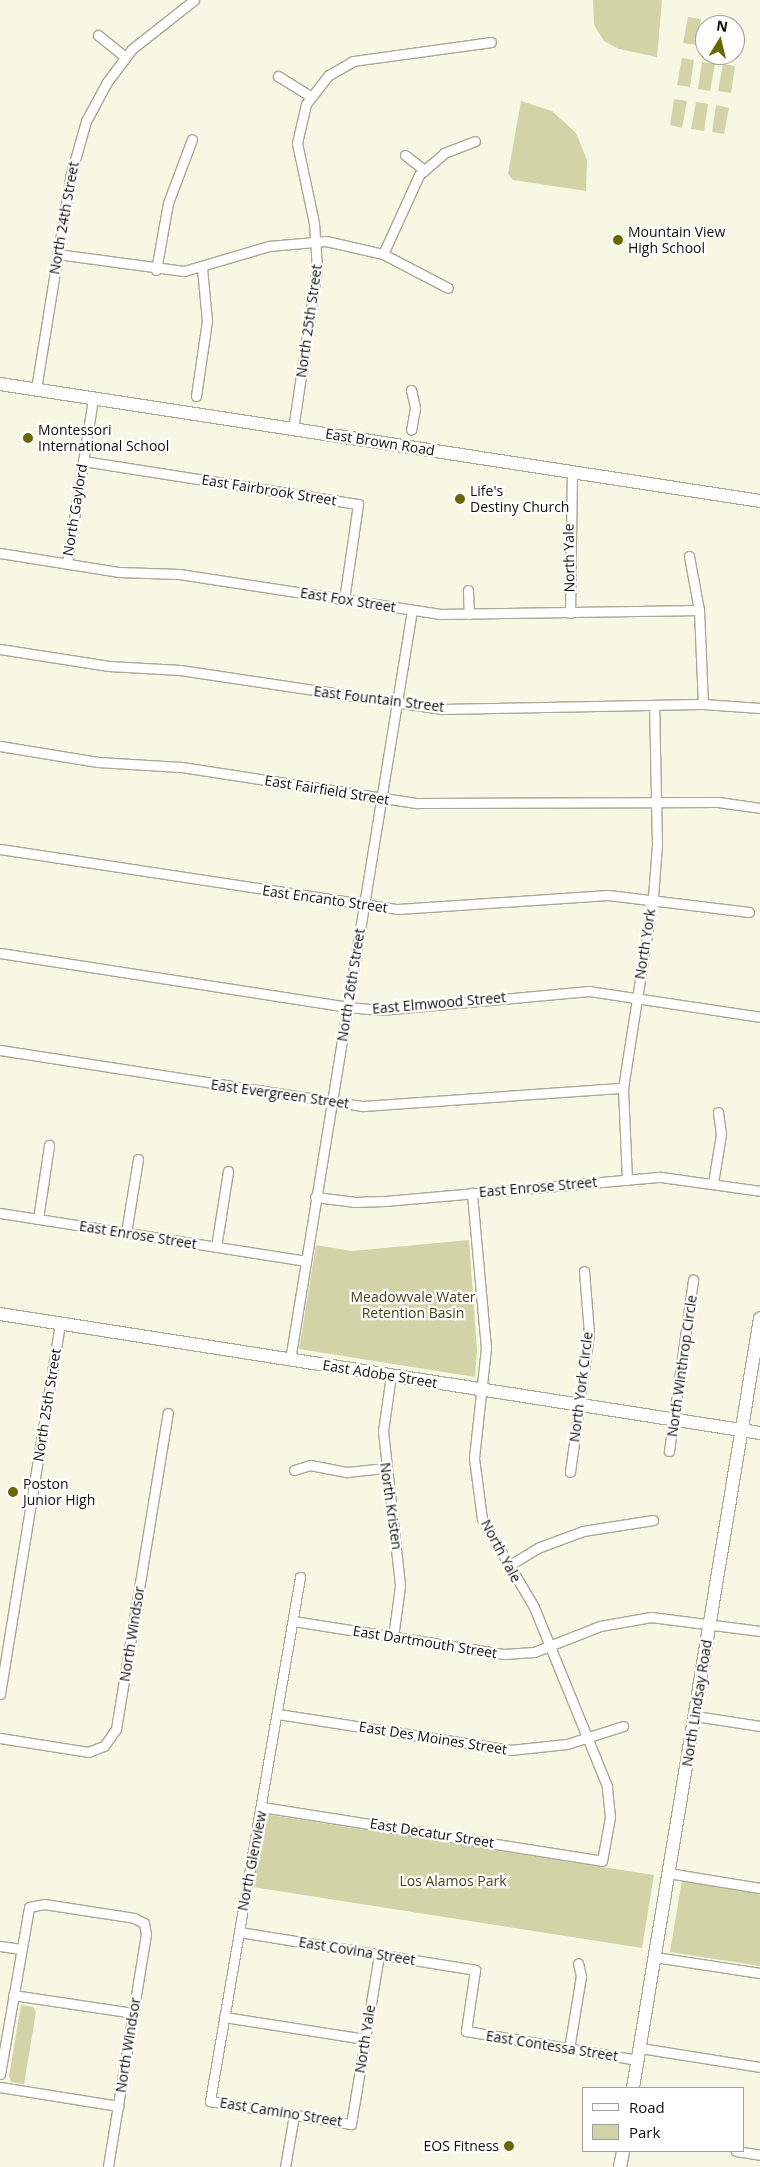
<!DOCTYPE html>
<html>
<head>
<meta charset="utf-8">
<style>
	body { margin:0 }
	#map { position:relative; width:760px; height:2167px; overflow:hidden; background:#f7f8e4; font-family:"Open Sans",sans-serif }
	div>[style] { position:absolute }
	.green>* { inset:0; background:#d2d4a8 }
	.roads { filter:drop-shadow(1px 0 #a8a996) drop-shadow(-1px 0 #a8a996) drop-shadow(0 1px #a8a996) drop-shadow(0 -1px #a8a996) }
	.street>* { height:9px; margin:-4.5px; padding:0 4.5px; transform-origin:4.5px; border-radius:4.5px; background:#fff }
	.secondary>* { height:12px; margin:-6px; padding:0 6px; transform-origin:6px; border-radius:6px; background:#fff }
	.dots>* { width:14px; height:14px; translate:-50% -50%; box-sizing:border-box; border:2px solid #fff; border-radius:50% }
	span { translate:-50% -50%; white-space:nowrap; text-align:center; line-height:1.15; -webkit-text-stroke:4.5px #fff; paint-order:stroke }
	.street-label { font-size:14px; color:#0f0f08 }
	.poi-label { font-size:14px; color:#0f0f08 }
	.left { translate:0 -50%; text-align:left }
	.right { translate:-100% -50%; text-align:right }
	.park-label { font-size:14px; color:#444416 }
	.legend { position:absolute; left:582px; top:2087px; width:162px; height:65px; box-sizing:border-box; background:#fff; border:1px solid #9f9f9c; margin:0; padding:6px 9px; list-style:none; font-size:15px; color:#0f0f08 }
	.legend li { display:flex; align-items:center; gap:10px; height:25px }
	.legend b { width:25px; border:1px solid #9f9f9c }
	.north { position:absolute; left:695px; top:15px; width:50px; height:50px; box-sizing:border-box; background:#fff; border:1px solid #9f9f9c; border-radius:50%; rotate:9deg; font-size:14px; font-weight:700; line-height:20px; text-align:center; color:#0f0f08 }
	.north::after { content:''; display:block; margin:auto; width:18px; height:22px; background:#686702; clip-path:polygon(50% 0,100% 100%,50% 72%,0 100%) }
</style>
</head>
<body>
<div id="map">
	<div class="green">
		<div style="clip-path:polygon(593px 0,662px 0,657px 57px,619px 49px,604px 41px,594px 25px)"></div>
		<div style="clip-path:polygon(688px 17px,701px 19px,696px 45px,683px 43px)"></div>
		<div style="clip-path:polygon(682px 58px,694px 60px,690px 87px,677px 85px)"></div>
		<div style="clip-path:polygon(702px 62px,715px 64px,710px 91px,698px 89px)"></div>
		<div style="clip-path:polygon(723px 64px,735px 66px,731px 93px,718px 91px)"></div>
		<div style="clip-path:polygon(674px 99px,687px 101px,682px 128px,670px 125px)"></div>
		<div style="clip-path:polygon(521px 101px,552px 111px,576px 133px,587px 160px,586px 191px,513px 180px,508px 174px)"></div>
		<div style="clip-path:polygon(696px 102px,708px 104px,704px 131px,691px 129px)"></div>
		<div style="clip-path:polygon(716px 105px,729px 108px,724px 134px,712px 132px)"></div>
		<div style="clip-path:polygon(469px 1240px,477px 1350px,475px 1377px,299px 1349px,316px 1245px,352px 1251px)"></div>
		<div style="clip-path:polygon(264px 1814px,654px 1875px,642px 1948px,253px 1887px)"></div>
		<div style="clip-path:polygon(682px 1880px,760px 1892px,760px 1966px,670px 1952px)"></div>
		<div style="clip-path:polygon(21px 2005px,33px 2007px,36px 2012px,24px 2084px,11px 2082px,9px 2076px)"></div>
	</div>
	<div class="roads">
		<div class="street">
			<div style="left:98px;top:35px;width:35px;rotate:39deg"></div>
			<div style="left:278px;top:76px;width:38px;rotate:32deg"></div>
			<div style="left:405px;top:155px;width:24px;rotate:38deg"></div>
			<div style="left:57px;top:254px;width:128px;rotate:7.6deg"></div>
			<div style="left:184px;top:271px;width:89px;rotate:-16.4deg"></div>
			<div style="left:269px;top:246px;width:57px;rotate:-5deg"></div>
			<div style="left:326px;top:241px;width:58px;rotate:12.8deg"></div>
			<div style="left:383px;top:254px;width:73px;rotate:27.6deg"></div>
			<div style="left:383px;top:254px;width:87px;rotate:-65.5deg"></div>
			<div style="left:419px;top:175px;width:33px;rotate:-41deg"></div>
			<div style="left:444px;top:153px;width:33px;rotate:-21deg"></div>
			<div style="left:156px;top:270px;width:68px;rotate:-79.8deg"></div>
			<div style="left:168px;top:203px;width:68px;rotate:-69.4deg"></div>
			<div style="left:36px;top:389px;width:218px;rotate:-80.8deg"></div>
			<div style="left:71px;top:174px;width:55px;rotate:-74.2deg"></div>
			<div style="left:86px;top:121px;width:44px;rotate:-61.7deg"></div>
			<div style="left:107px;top:82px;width:41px;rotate:-52.9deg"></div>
			<div style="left:132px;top:49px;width:79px;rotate:-38.3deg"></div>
			<div style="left:411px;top:390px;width:18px;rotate:77deg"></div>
			<div style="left:415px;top:408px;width:22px;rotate:100deg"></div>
			<div style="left:196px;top:396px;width:76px;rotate:-81.7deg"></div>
			<div style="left:207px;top:321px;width:53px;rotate:-95.4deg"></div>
			<div style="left:293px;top:429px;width:163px;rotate:-81.5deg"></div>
			<div style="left:317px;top:268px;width:45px;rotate:-93.8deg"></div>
			<div style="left:314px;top:223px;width:82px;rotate:-102deg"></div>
			<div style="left:297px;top:143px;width:40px;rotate:-77deg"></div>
			<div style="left:306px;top:104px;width:37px;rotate:-52deg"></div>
			<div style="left:329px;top:75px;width:28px;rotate:-30deg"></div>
			<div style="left:353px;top:61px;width:139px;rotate:-7.8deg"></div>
			<div style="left:83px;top:461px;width:278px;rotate:8.9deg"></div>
			<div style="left:358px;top:504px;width:97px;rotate:98.3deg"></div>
			<div style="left:0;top:553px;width:121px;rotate:9.1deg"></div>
			<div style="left:119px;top:572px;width:60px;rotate:1.9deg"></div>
			<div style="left:179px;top:574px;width:263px;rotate:8.7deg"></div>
			<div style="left:439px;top:614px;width:260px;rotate:-0.9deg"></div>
			<div style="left:689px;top:556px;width:55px;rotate:79.5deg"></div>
			<div style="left:699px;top:610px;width:94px;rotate:87.6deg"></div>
			<div style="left:67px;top:563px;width:167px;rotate:-81deg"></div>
			<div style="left:468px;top:590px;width:24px;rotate:88deg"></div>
			<div style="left:570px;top:613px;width:141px;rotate:-89.2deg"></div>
			<div style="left:0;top:649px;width:110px;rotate:8.9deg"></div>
			<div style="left:109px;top:666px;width:71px;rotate:3.2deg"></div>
			<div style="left:180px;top:670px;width:265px;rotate:8.5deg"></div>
			<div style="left:442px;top:709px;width:261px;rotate:-1.1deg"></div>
			<div style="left:703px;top:704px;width:57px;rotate:4deg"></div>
			<div style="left:0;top:746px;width:99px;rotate:9.3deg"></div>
			<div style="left:98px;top:762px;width:83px;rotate:3.4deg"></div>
			<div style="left:181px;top:767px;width:238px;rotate:8.7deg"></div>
			<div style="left:416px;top:803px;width:302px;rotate:-0.2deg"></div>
			<div style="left:718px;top:802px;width:42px;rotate:8.1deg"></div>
			<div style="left:0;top:849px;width:402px;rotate:8.6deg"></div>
			<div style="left:398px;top:909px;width:210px;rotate:-3.8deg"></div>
			<div style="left:608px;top:895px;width:142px;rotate:6.9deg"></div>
			<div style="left:0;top:953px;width:351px;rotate:8.8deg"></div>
			<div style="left:347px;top:1007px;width:34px;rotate:5deg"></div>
			<div style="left:381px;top:1010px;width:209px;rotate:-5.2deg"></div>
			<div style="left:589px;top:991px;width:173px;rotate:8.6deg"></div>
			<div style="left:0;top:1050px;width:367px;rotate:8.8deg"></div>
			<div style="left:363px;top:1106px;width:261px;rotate:-4deg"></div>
			<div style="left:627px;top:1180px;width:92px;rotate:-92.5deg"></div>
			<div style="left:623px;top:1088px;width:193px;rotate:-81.1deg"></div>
			<div style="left:653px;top:897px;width:52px;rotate:-85.6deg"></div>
			<div style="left:657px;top:845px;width:138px;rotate:-91.2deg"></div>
			<div style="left:713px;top:1183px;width:50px;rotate:-80.7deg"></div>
			<div style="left:721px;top:1134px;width:22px;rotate:-98deg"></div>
			<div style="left:315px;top:1197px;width:39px;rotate:7deg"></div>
			<div style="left:354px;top:1202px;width:31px;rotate:-2deg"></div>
			<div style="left:385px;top:1201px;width:277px;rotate:-5deg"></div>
			<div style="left:661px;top:1177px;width:100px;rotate:8deg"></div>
			<div style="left:0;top:1213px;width:309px;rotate:8.9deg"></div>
			<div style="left:38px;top:1219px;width:75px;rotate:-81.5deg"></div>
			<div style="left:126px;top:1233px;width:75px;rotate:-80.8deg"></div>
			<div style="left:216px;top:1247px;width:77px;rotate:-81deg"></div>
			<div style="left:290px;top:1360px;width:760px;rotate:-80.76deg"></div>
			<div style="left:391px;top:1375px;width:57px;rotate:98.1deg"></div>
			<div style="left:383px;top:1431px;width:156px;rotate:83.7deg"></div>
			<div style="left:400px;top:1586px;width:51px;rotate:97.8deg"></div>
			<div style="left:669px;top:1451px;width:173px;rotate:-82deg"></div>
			<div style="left:294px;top:1470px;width:17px;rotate:-17deg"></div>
			<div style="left:310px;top:1465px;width:38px;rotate:11deg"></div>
			<div style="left:347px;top:1472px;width:37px;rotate:-6deg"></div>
			<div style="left:570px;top:1472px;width:140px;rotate:-82.2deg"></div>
			<div style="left:589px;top:1333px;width:62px;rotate:-94.6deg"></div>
			<div style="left:508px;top:1566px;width:37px;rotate:-31deg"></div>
			<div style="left:540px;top:1547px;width:46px;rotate:-20.4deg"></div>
			<div style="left:583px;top:1531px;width:71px;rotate:-8.9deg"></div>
			<div style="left:300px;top:1577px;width:532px;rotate:99.75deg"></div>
			<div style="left:210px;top:2101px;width:143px;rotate:9.3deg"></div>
			<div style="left:351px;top:2124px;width:172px;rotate:-80.6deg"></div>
			<div style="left:293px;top:1621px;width:214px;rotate:8.9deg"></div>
			<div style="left:504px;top:1654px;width:30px;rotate:-4deg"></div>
			<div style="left:534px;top:1652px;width:71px;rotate:-21.5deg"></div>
			<div style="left:600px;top:1626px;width:52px;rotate:-10deg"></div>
			<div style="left:651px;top:1617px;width:110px;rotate:7.3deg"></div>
			<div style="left:0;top:1694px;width:376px;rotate:-80.8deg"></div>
			<div style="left:278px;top:1714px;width:235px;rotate:8.8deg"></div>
			<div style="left:510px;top:1750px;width:57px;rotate:-6deg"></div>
			<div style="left:567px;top:1744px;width:59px;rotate:-17.8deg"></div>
			<div style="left:695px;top:1716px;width:66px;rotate:8.7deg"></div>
			<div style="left:0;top:1738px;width:89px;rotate:9deg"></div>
			<div style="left:88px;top:1752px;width:17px;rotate:-21deg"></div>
			<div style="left:104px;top:1746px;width:21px;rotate:-55deg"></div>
			<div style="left:116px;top:1729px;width:320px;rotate:-80.7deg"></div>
			<div style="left:262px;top:1807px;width:344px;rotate:9deg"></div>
			<div style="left:602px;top:1861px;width:45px;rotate:-79.7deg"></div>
			<div style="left:610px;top:1817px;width:31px;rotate:-96deg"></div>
			<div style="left:607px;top:1786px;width:193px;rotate:-112.2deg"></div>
			<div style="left:534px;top:1607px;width:102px;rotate:-120.6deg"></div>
			<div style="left:482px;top:1519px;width:62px;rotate:-97.5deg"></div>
			<div style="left:474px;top:1458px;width:111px;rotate:-83.8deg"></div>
			<div style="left:486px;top:1348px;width:156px;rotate:-95.2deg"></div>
			<div style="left:668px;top:1873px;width:93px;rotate:9.3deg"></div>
			<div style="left:239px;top:1932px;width:239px;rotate:9.1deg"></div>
			<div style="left:475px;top:1970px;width:62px;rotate:98.4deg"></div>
			<div style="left:466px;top:2031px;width:174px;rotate:9.6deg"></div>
			<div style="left:0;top:1946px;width:21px;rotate:8deg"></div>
			<div style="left:655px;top:1957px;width:106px;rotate:8.7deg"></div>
			<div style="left:13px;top:1995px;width:121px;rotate:8.5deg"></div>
			<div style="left:224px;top:2017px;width:143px;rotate:8.9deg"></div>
			<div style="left:640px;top:2048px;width:121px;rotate:9deg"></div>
			<div style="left:569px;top:2049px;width:74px;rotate:-80.7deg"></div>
			<div style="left:581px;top:1976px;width:13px;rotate:-103deg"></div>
			<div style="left:0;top:2074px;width:169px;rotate:-80.1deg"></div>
			<div style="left:29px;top:1907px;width:15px;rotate:-11deg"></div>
			<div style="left:44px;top:1904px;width:91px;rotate:8.8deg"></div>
			<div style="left:134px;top:1918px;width:11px;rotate:27deg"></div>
			<div style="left:144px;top:1923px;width:11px;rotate:80deg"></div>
			<div style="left:146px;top:1934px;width:236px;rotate:99.3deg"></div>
			<div style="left:0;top:2087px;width:120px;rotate:9.1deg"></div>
			<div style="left:736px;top:2151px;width:24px;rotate:9deg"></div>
			<div style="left:285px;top:2167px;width:53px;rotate:-80.2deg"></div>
		</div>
		<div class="secondary">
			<div style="left:0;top:384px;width:769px;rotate:8.75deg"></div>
			<div style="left:0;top:1314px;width:769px;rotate:8.9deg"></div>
			<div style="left:633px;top:2088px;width:780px;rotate:-80.63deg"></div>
			<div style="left:620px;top:2167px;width:16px;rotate:-79deg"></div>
		</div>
	</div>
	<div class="dots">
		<div style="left:618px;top:240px;background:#686702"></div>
		<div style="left:28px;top:438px;background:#686702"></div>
		<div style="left:460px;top:499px;background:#686702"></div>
		<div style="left:13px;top:1492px;background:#686702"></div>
		<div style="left:509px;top:2146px;background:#686702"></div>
	</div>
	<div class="street-label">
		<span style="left:64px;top:218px;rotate:-80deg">North 24th Street</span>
		<span style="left:309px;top:321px;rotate:-82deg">North 25th Street</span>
		<span style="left:380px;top:442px;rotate:9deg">East Brown Road</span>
		<span style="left:269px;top:490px;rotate:9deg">East Fairbrook Street</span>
		<span style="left:75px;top:510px;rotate:-81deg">North Gaylord</span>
		<span style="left:569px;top:558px;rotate:-91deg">North Yale</span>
		<span style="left:348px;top:600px;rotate:9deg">East Fox Street</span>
		<span style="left:379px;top:699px;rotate:7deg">East Fountain Street</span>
		<span style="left:327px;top:790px;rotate:9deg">East Fairfield Street</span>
		<span style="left:325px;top:899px;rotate:8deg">East Encanto Street</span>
		<span style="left:645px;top:944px;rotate:-81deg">North York</span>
		<span style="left:351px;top:985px;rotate:-81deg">North 26th Street</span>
		<span style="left:439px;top:1003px;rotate:-5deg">East Elmwood Street</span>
		<span style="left:280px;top:1094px;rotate:8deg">East Evergreen Street</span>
		<span style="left:538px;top:1187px;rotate:-5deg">East Enrose Street</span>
		<span style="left:138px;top:1235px;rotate:9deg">East Enrose Street</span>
		<span style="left:682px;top:1366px;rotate:-82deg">North Winthrop Circle</span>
		<span style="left:380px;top:1374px;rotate:9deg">East Adobe Street</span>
		<span style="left:581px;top:1387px;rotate:-83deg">North York Circle</span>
		<span style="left:47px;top:1405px;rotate:-81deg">North 25th Street</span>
		<span style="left:391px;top:1506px;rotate:82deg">North Kristen</span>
		<span style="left:501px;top:1551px;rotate:62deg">North Yale</span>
		<span style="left:132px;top:1634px;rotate:-81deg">North Windsor</span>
		<span style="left:425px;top:1642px;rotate:9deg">East Dartmouth Street</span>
		<span style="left:697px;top:1703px;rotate:-81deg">North Lindsay Road</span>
		<span style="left:433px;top:1738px;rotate:9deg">East Des Moines Street</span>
		<span style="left:432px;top:1833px;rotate:9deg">East Decatur Street</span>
		<span style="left:252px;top:1861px;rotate:-79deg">North Glenview</span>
		<span style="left:357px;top:1951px;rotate:9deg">East Covina Street</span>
		<span style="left:365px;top:2039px;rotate:-81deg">North Yale</span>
		<span style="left:128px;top:2045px;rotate:-81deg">North Windsor</span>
		<span style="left:552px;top:2046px;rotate:9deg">East Contessa Street</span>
		<span style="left:281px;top:2112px;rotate:9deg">East Camino Street</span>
	</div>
	<div class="poi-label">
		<span class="left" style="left:628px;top:240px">Mountain View<br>High School</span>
		<span class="left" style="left:38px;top:438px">Montessori<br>International School</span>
		<span class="left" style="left:470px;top:499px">Life's<br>Destiny Church</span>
		<span class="left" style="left:23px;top:1492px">Poston<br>Junior High</span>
		<span class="right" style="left:499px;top:2146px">EOS Fitness</span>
	</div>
	<div class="park-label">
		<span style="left:413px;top:1305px">Meadowvale Water<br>Retention Basin</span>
		<span style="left:453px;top:1881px">Los Alamos Park</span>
	</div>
	<ul class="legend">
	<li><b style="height:6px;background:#fff"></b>Road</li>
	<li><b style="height:14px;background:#d2d4a8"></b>Park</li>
	</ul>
	<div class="north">N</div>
</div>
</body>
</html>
